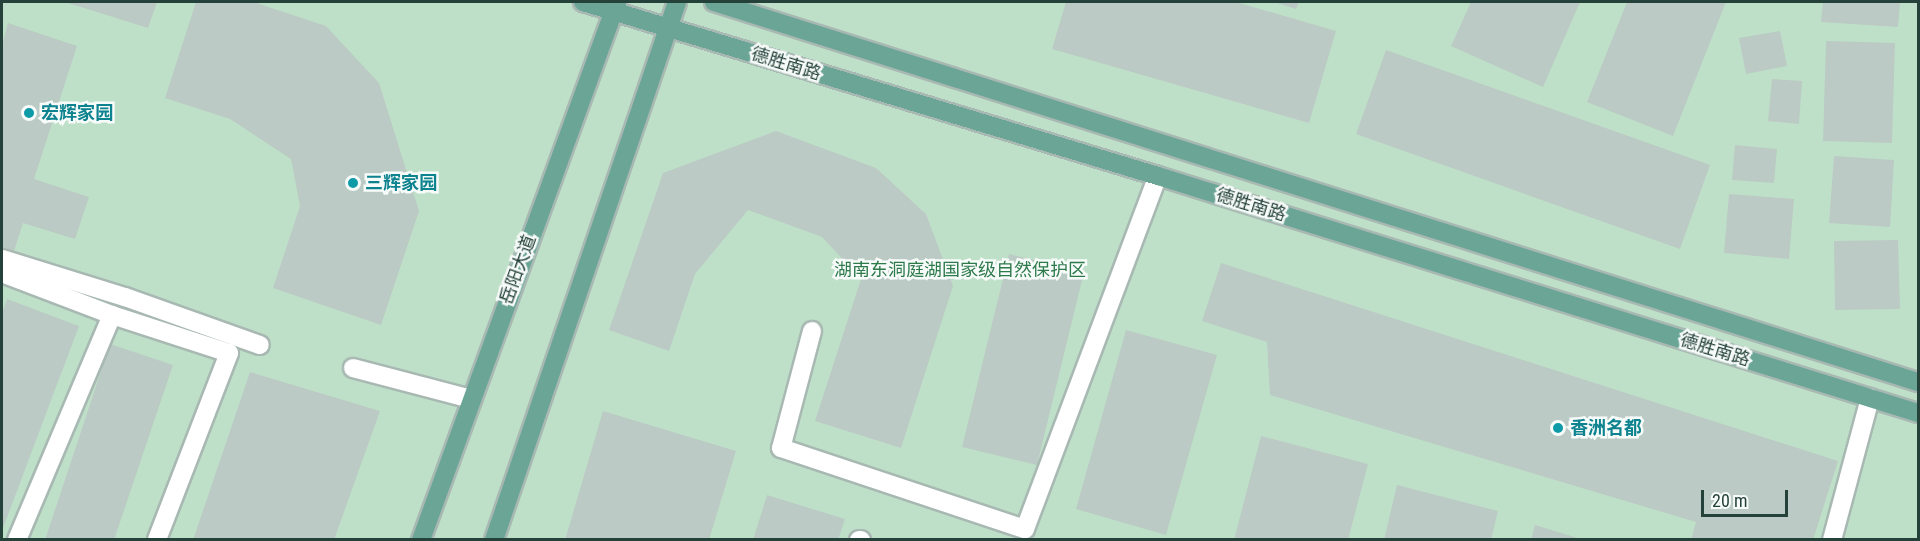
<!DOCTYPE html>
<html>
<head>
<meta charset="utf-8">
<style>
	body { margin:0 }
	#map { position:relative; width:1920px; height:541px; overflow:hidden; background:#e6efeb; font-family:"Roboto Condensed","Noto Sans SC",sans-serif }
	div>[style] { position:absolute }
	.green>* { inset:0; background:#bfe0c8 }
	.building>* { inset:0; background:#bbcac4 }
	.roads { filter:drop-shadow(2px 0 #a8b8b2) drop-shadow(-2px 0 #a8b8b2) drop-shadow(0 2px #a8b8b2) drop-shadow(0 -2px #a8b8b2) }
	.minor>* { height:18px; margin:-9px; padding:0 9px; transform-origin:9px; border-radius:9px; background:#fff }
	.primary>* { height:18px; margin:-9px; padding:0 9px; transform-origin:9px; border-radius:9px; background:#6aa596 }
	.dots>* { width:16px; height:16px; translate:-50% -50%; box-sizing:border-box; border:3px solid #f7fbf9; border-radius:50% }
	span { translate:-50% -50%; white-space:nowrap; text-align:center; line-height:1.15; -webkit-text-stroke:5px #f7fbf9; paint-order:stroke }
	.street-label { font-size:18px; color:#24423a }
	.culture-label { font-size:18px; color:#0d838f; font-weight:700 }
	.left { translate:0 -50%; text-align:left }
	.park-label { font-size:18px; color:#2d7a4b }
	.frame { position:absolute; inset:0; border:3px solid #24423a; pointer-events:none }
	.scale { position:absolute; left:1701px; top:490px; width:87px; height:27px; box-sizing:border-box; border:3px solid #24423a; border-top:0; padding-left:8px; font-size:18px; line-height:21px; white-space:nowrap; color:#24423a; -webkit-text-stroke:4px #f7fbf9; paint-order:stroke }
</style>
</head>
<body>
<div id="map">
	<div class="green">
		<div style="clip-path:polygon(2px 2px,1918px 2px,1918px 539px,2px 539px)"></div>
	</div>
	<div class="building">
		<div style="clip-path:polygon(65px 2px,157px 2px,148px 28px)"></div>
		<div style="clip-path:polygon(196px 2px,253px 2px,326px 26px,379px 83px,419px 211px,381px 325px,273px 288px,300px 206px,291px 159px,230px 119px,165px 98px)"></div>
		<div style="clip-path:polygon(1066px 2px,1236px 2px,1336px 31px,1309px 123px,1052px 49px)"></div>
		<div style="clip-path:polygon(1274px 2px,1299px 2px,1296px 9px)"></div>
		<div style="clip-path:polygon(1471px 2px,1580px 2px,1543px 87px,1451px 46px)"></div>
		<div style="clip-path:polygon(1627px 2px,1726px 2px,1673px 136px,1587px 102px)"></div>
		<div style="clip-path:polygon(1823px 2px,1900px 2px,1898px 27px,1821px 22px)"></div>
		<div style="clip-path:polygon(8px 23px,77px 46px,34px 179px,89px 197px,75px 239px,23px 223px,14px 251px,2px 247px,2px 45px)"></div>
		<div style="clip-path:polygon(1780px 31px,1787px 66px,1746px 74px,1739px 38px)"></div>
		<div style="clip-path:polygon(1826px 41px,1895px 43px,1892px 143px,1823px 141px)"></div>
		<div style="clip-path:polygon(1386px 50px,1710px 165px,1680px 249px,1356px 134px)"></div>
		<div style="clip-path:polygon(1772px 79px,1802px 81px,1799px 124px,1768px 121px)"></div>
		<div style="clip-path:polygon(776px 131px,876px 168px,926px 214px,953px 286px,901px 448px,815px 421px,861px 279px,822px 237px,748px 210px,695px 274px,669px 351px,609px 330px,663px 173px)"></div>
		<div style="clip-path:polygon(1735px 145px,1777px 149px,1774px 183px,1732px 180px)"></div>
		<div style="clip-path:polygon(1834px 156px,1894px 160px,1890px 227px,1829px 223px)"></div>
		<div style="clip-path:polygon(1729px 194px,1794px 199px,1789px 259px,1724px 253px)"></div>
		<div style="clip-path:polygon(1898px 240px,1900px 309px,1835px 310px,1834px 241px)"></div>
		<div style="clip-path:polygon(1009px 254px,1084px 272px,1037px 465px,962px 447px)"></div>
		<div style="clip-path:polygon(1221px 263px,1838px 461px,1813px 540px,1691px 540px,1696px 522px,1270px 395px,1267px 342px,1202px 321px)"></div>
		<div style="clip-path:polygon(7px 299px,79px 326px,2px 531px,2px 313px)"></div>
		<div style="clip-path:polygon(1126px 330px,1217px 355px,1166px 535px,1076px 509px)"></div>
		<div style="clip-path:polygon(110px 344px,173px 365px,114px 540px,45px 540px)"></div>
		<div style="clip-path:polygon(250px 372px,380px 411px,334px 540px,193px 540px)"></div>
		<div style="clip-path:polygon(603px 411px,736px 451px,709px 540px,565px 540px)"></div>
		<div style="clip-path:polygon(1261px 436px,1368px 464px,1348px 540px,1234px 540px)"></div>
		<div style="clip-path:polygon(1397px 485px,1498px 511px,1491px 540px,1384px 540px)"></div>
		<div style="clip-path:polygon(767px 495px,845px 519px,838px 540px,753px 540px)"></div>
		<div style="clip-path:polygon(1535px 525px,1581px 539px,1581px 540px,1531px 540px)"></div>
	</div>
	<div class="roads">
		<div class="minor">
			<div style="left:2px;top:259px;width:129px;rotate:17.2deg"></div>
			<div style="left:125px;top:297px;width:143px;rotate:19.6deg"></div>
			<div style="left:2px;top:273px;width:118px;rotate:20.9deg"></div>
			<div style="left:112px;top:315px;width:244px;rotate:112.9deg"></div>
			<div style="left:112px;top:315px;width:123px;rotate:18deg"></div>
			<div style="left:229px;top:353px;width:200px;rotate:111.1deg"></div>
			<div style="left:812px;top:331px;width:121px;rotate:104.8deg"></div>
			<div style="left:781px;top:448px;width:257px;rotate:18.4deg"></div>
			<div style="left:1025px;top:529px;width:377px;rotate:-69.4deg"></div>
			<div style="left:353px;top:368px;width:122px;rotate:14.7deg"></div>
			<div style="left:859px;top:540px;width:2px"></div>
			<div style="left:1832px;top:540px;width:147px;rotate:-75deg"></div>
		</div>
		<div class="primary">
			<div style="left:583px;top:2px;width:601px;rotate:16.84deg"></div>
			<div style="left:1158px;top:176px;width:796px;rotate:17.32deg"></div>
			<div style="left:714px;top:2px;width:1263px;rotate:17.52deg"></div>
			<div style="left:421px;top:540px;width:573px;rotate:-69.98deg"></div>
			<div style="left:494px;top:540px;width:568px;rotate:-71.21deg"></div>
		</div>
	</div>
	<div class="dots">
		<div style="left:29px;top:113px;background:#0f9aa8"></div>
		<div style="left:353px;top:183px;background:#0f9aa8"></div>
		<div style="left:1558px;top:428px;background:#0f9aa8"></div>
	</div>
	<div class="street-label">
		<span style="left:786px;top:64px;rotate:17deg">德胜南路</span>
		<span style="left:1251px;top:205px;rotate:17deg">德胜南路</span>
		<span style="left:518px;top:270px;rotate:-70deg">岳阳大道</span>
		<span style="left:1715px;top:350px;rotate:17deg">德胜南路</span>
	</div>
	<div class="culture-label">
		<span class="left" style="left:41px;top:113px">宏辉家园</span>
		<span class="left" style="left:365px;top:183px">三辉家园</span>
		<span class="left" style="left:1570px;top:428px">香洲名都</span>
	</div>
	<div class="park-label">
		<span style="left:960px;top:270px">湖南东洞庭湖国家级自然保护区</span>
	</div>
	<div class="frame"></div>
	<div class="scale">20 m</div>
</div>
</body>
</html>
